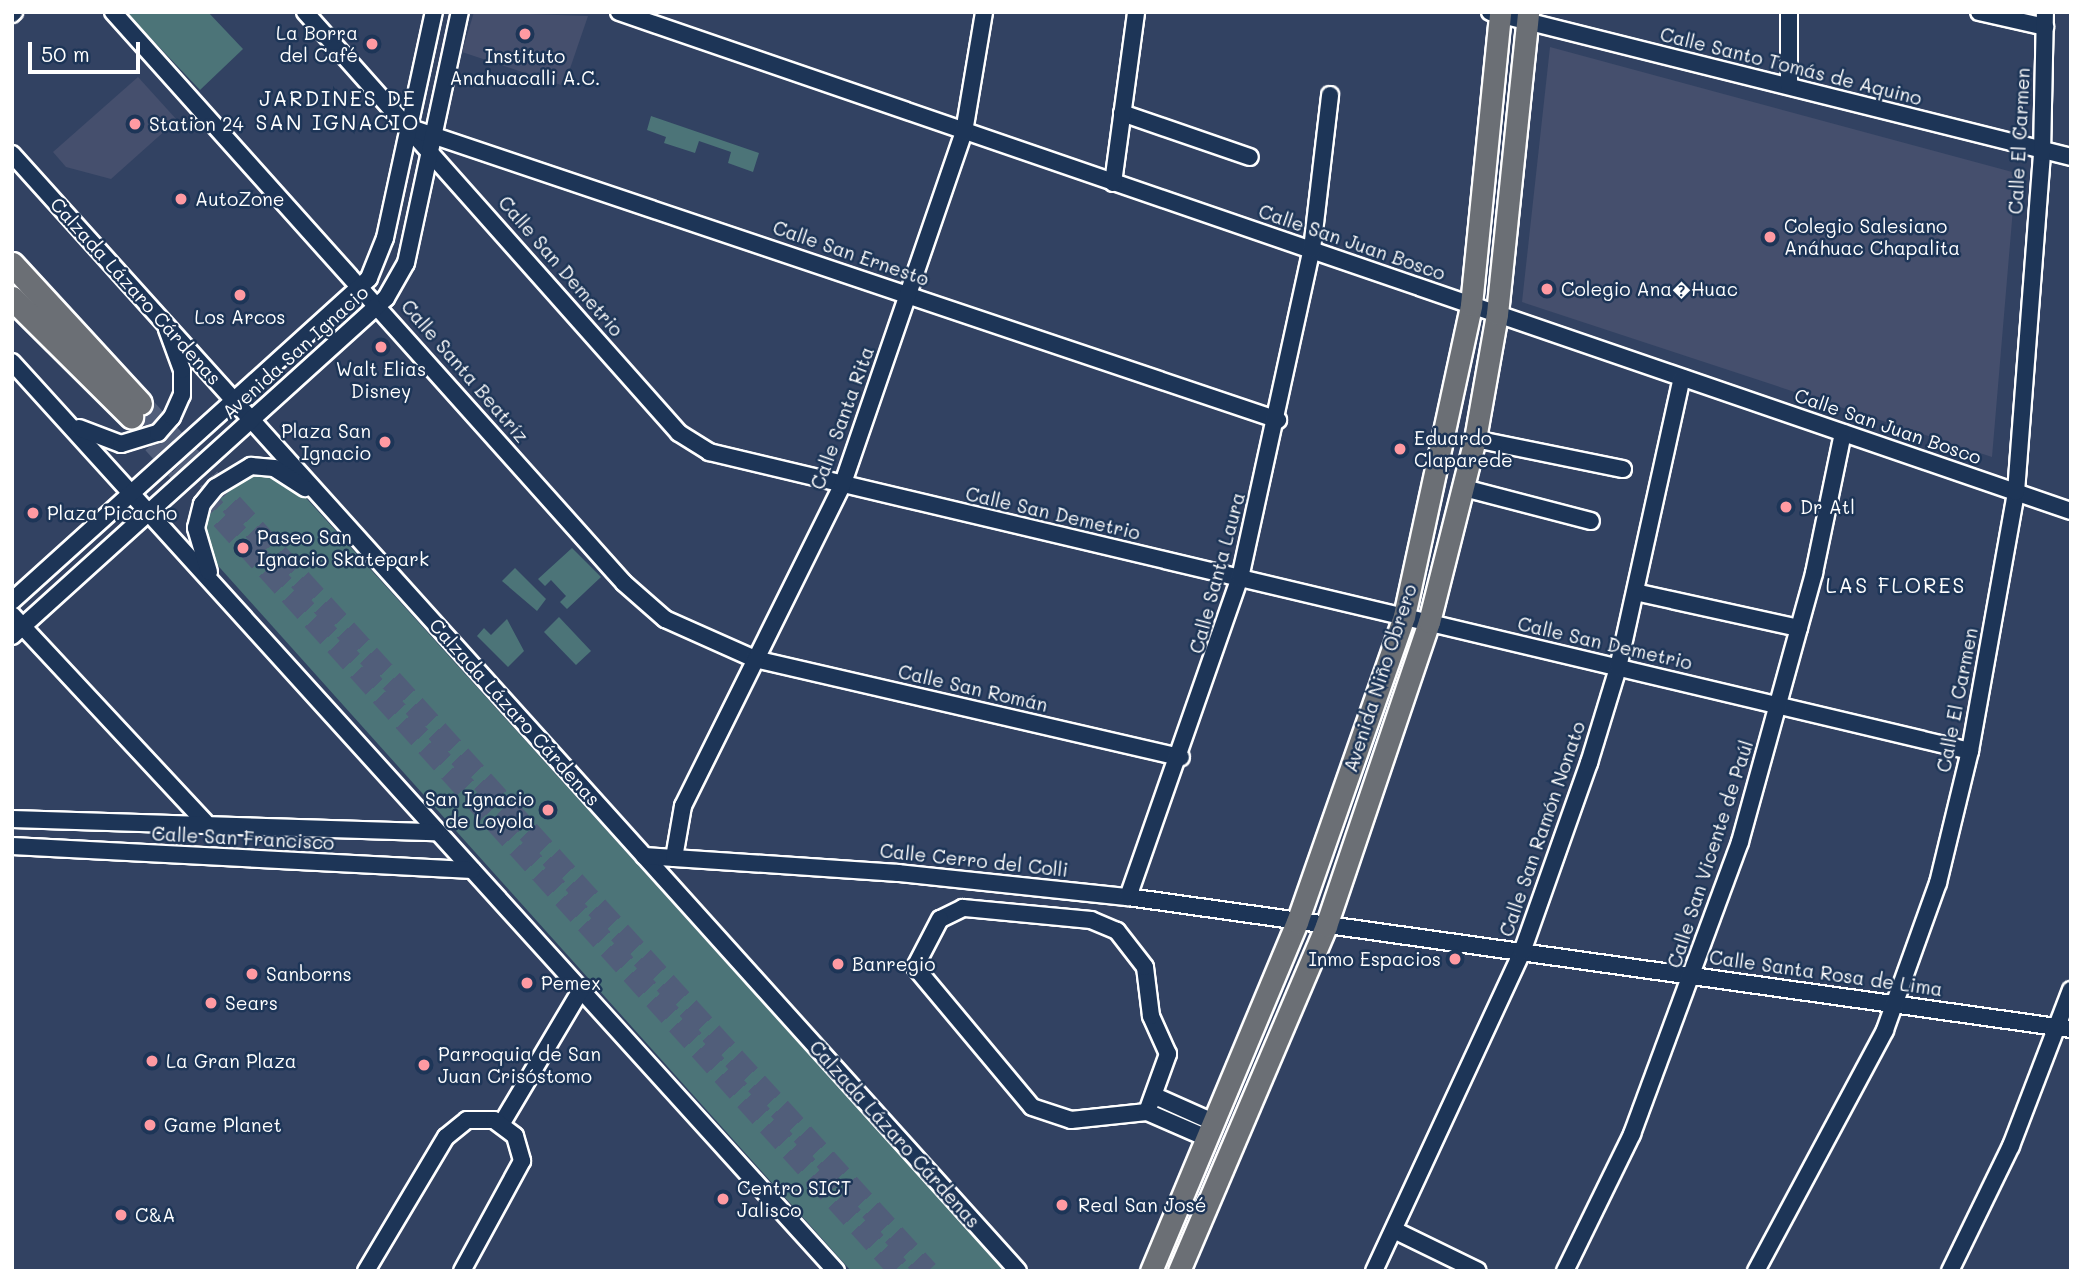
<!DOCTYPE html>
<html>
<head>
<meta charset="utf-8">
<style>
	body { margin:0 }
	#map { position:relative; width:2083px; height:1283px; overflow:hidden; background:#324262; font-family:Mali,sans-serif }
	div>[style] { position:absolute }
	.built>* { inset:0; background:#454f6d }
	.green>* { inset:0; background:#4c7478 }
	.highway-tunnel>* { height:23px; margin-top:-11.5px; transform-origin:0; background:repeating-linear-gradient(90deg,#515e7a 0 23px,transparent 0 34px) }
	.roads { filter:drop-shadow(2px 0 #fff) drop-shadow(-2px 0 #fff) drop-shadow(0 2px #fff) drop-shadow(0 -2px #fff) }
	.minor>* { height:16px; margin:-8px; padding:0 8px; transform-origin:8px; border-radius:8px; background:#1d3557 }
	.major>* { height:21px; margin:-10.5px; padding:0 10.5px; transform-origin:10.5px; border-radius:10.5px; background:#6b6f75 }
	.highway>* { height:23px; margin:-11.5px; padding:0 11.5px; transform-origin:11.5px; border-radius:11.5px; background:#6b6f75 }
	.dots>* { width:19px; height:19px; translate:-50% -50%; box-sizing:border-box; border:4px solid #1d3557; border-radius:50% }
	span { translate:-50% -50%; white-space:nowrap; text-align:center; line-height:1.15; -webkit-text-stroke:5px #1d3557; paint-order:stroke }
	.poi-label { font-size:19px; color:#fff }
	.right { translate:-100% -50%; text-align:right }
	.left { translate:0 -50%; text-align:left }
	.street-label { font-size:19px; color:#fff }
	.neighbourhood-label { font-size:21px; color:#fff; letter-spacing:2px }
	.frame { position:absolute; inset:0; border:14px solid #fff; pointer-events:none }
	.scale { position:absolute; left:28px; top:42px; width:112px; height:32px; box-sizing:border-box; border:4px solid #fff; border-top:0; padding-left:9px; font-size:21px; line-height:24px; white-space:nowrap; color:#fff; -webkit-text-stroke:5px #1d3557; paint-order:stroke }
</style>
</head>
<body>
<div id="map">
	<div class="built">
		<div style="clip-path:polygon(474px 12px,588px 16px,564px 86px,462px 52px)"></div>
		<div style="clip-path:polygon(1550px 47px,2016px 173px,1992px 457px,1522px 302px)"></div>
		<div style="clip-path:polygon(138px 77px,177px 120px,111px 179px,66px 167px,53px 152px)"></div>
	</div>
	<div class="green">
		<div style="clip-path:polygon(126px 12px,208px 12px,243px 49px,200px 90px)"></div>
		<div style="clip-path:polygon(651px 116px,759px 153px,753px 172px,728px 163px,731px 152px,699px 141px,695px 153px,664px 143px,666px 137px,647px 130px)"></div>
		<div style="clip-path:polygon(263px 471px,298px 489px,1005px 1271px,851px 1271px,212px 559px,201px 522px,210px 502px,245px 473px)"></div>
		<div style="clip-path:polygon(572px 548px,601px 577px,567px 609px,560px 602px,566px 596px,551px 580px,545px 586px,538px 579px)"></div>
		<div style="clip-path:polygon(515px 568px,546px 599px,537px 611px,502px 581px)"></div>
		<div style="clip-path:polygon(559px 617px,591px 651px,576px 665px,544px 632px)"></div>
		<div style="clip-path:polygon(507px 619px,524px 651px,508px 667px,477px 636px,484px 628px,491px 635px)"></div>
	</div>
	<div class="highway-tunnel">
		<div style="left:140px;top:403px;width:1172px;rotate:47.8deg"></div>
		<div style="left:154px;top:442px;width:1116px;rotate:47.98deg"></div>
	</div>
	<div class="roads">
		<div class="minor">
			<div style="left:113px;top:12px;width:766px;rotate:48.17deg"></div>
			<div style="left:624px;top:583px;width:55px;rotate:41.3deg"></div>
			<div style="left:665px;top:619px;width:98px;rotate:24deg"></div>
			<div style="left:755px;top:659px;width:437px;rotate:13deg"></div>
			<div style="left:305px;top:12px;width:563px;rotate:48.38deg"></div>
			<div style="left:679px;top:433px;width:36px;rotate:32deg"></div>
			<div style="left:709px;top:452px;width:1296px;rotate:13.34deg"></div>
			<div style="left:619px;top:12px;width:1535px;rotate:18.97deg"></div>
			<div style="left:1490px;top:12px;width:599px;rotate:14.01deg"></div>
			<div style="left:1979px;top:12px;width:68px;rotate:12.8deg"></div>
			<div style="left:12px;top:14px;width:3px;rotate:-45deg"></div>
			<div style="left:1789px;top:86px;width:74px;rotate:-90deg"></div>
			<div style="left:1122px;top:113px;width:135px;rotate:19deg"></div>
			<div style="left:411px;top:128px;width:915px;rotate:18.61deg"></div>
			<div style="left:12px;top:154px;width:1503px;rotate:47.99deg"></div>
			<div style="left:1113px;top:183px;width:173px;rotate:-82.3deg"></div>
			<div style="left:12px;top:362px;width:1227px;rotate:47.81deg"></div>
			<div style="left:79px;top:428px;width:45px;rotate:20.9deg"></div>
			<div style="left:121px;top:444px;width:39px;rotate:-17deg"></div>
			<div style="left:158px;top:433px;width:21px;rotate:-49deg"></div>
			<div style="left:172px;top:417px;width:24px;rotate:-66deg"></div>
			<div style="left:182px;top:395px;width:25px;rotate:-90deg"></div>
			<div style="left:182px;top:370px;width:44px;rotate:-110.1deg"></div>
			<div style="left:1475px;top:439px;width:151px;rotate:11.5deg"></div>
			<div style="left:1464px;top:488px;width:131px;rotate:14.6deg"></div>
			<div style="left:209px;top:572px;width:46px;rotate:-106.5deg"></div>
			<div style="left:196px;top:528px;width:25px;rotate:-76deg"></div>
			<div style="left:202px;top:504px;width:22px;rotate:-51deg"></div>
			<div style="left:216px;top:487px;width:41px;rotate:-31deg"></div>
			<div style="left:251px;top:466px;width:23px;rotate:5deg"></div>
			<div style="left:274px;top:468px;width:37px;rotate:33deg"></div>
			<div style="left:1635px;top:592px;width:168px;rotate:12.4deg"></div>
			<div style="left:12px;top:601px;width:481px;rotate:-42.1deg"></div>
			<div style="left:369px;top:278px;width:43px;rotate:-68.2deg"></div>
			<div style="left:385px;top:238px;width:231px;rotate:-77.8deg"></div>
			<div style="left:12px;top:615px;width:283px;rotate:47deg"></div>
			<div style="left:12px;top:636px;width:504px;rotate:-42.11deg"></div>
			<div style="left:386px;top:298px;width:40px;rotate:-60.3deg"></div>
			<div style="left:406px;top:263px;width:257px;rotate:-77.9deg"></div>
			<div style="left:12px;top:819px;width:423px;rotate:1.8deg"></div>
			<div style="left:12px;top:846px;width:461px;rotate:3deg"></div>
			<div style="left:644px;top:856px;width:255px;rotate:3.8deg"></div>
			<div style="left:898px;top:873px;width:231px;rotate:6deg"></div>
			<div style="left:1128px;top:897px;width:952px;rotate:7.97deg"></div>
			<div style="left:674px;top:858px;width:53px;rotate:-80.2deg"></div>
			<div style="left:683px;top:806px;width:357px;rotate:-63.6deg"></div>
			<div style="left:842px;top:486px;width:374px;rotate:-71deg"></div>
			<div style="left:964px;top:132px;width:122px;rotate:-80.5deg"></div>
			<div style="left:1128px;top:897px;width:338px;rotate:-70.7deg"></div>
			<div style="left:1240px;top:578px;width:337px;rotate:-77.7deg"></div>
			<div style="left:1312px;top:249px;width:155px;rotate:-83.3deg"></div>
			<div style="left:1155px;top:1096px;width:64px;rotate:24.1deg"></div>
			<div style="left:1147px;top:1112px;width:62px;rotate:-70.1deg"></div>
			<div style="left:1168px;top:1054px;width:42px;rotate:-114.1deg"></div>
			<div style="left:1151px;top:1016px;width:49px;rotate:-97deg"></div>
			<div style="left:1145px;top:967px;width:46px;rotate:-127.9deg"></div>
			<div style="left:1117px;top:931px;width:28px;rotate:-157deg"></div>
			<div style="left:1091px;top:920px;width:129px;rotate:-174.6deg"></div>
			<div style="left:963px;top:908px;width:25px;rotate:154deg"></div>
			<div style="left:940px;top:919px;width:54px;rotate:117.5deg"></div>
			<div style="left:915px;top:967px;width:182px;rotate:50.1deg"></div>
			<div style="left:1032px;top:1107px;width:41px;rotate:18.4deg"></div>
			<div style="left:1071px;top:1120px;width:76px;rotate:-6deg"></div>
			<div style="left:1147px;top:1112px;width:65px;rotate:23.4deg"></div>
			<div style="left:502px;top:1123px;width:155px;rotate:-59.3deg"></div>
			<div style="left:1394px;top:1230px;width:93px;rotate:26deg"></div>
			<div style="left:366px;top:1271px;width:156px;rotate:-59.2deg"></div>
			<div style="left:446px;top:1137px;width:27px;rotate:-39deg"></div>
			<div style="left:467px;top:1120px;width:27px"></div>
			<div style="left:494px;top:1120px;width:26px;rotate:37deg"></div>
			<div style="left:515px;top:1136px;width:26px;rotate:74deg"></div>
			<div style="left:522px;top:1161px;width:125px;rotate:118.6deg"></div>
			<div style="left:1374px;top:1271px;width:352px;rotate:-65.1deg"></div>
			<div style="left:1522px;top:952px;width:201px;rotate:-70.5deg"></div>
			<div style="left:1589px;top:763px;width:99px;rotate:-73deg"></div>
			<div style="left:1618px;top:668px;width:297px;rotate:-77.6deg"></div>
			<div style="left:1565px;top:1271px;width:153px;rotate:-63.9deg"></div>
			<div style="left:1632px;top:1134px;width:311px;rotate:-69.7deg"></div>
			<div style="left:1740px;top:842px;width:279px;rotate:-74.6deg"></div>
			<div style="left:1814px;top:573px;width:143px;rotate:-78.3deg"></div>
			<div style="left:1756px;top:1271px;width:273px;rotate:-61.8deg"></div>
			<div style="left:1885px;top:1030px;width:156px;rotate:-70.2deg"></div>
			<div style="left:1938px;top:883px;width:136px;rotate:-76.4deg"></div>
			<div style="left:1970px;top:751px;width:263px;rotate:-79.9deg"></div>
			<div style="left:2016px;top:492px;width:340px;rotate:-85.6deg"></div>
			<div style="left:2042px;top:153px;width:141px;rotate:-88.8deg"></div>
			<div style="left:1950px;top:1271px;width:139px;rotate:-64deg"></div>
			<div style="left:2011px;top:1146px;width:167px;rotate:-69deg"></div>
		</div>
		<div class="major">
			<div style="left:1151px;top:1271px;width:378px;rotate:-67.3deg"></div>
			<div style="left:1297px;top:922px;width:324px;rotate:-70.7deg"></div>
			<div style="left:1404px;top:616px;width:318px;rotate:-77.8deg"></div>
			<div style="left:1471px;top:305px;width:294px;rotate:-84.3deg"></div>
			<div style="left:1179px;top:1271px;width:375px;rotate:-66.9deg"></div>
			<div style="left:1326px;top:926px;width:321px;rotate:-71.3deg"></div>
			<div style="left:1429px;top:622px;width:189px;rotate:-75.9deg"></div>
			<div style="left:1475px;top:439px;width:127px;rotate:-80deg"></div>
			<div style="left:1497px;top:314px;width:304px;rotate:-84.1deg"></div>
		</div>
		<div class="highway">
			<div style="left:12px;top:264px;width:189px;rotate:47.4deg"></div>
			<div style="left:12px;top:298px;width:168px;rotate:44.8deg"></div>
		</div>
	</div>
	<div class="dots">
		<div style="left:525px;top:34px;background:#ff9aa2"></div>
		<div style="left:372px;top:44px;background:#ff9aa2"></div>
		<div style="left:135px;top:124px;background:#ff9aa2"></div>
		<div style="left:181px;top:199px;background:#ff9aa2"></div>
		<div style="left:1770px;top:237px;background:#ff9aa2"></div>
		<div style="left:1547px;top:289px;background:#ff9aa2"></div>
		<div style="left:240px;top:295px;background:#ff9aa2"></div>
		<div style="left:381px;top:347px;background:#ff9aa2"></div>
		<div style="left:385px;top:442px;background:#ff9aa2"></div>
		<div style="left:1400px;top:449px;background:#ff9aa2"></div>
		<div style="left:1786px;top:507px;background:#ff9aa2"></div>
		<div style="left:33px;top:513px;background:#ff9aa2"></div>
		<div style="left:243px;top:548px;background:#ff9aa2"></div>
		<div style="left:548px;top:810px;background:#ff9aa2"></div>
		<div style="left:1455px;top:959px;background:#ff9aa2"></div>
		<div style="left:838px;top:964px;background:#ff9aa2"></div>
		<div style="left:252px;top:974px;background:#ff9aa2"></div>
		<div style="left:527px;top:983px;background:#ff9aa2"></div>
		<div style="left:211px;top:1003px;background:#ff9aa2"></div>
		<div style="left:152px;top:1061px;background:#ff9aa2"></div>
		<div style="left:424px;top:1065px;background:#ff9aa2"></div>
		<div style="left:150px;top:1125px;background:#ff9aa2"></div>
		<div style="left:723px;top:1199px;background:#ff9aa2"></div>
		<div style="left:1062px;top:1205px;background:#ff9aa2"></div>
		<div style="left:121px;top:1215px;background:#ff9aa2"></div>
	</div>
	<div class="poi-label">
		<span class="right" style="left:358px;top:44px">La Borra<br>del Café</span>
		<span style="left:525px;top:67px">Instituto<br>Anahuacalli A.C.</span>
		<span class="left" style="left:149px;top:124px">Station 24</span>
		<span class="left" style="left:195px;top:199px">AutoZone</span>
		<span class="left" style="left:1784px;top:237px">Colegio Salesiano<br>Anáhuac Chapalita</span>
		<span class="left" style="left:1561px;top:289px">Colegio Ana�Huac</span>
		<span style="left:240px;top:317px">Los Arcos</span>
		<span style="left:381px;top:380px">Walt Elias<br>Disney</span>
		<span class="right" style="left:371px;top:442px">Plaza San<br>Ignacio</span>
		<span class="left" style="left:1414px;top:449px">Eduardo<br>Claparede</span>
		<span class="left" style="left:1800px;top:507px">Dr Atl</span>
		<span class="left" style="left:47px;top:513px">Plaza Picacho</span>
		<span class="left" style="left:257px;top:548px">Paseo San<br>Ignacio Skatepark</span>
		<span class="right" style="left:534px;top:810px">San Ignacio<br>de Loyola</span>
		<span class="right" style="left:1441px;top:959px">Inmo Espacios</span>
		<span class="left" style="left:852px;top:964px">Banregio</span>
		<span class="left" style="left:266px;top:974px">Sanborns</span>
		<span class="left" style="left:541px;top:983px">Pemex</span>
		<span class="left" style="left:225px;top:1003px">Sears</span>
		<span class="left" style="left:438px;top:1065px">Parroquia de San<br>Juan Crisóstomo</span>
		<span class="left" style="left:166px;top:1061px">La Gran Plaza</span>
		<span class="left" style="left:164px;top:1125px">Game Planet</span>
		<span class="left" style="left:737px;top:1199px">Centro SICT<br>Jalisco</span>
		<span class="left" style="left:1078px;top:1205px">Real San José</span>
		<span class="left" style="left:135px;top:1215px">C&amp;A</span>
	</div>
	<div class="street-label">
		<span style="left:1791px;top:66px;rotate:14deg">Calle Santo Tomás de Aquino</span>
		<span style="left:2019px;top:141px;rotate:-87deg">Calle El Carmen</span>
		<span style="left:1352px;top:242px;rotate:19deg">Calle San Juan Bosco</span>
		<span style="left:851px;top:253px;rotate:19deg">Calle San Ernesto</span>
		<span style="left:561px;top:266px;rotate:49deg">Calle San Demetrio</span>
		<span style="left:136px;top:291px;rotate:48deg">Calzada Lázaro Cárdenas</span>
		<span style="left:295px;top:352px;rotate:-42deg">Avenida San Ignacio</span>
		<span style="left:465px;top:371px;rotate:49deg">Calle Santa Beatríz</span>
		<span style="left:842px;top:418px;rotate:-70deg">Calle Santa Rita</span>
		<span style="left:1888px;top:426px;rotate:19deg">Calle San Juan Bosco</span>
		<span style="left:1053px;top:513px;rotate:13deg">Calle San Demetrio</span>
		<span style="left:1217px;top:573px;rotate:-75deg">Calle Santa Laura</span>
		<span style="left:1605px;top:643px;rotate:13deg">Calle San Demetrio</span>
		<span style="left:1380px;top:678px;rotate:-72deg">Avenida Niño Obrero</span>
		<span style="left:973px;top:688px;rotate:13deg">Calle San Román</span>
		<span style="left:1957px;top:700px;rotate:-79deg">Calle El Carmen</span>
		<span style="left:515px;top:712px;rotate:48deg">Calzada Lázaro Cárdenas</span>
		<span style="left:1542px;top:829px;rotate:-71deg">Calle San Ramón Nonato</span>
		<span style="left:243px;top:838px;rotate:3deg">Calle San Francisco</span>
		<span style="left:1710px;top:854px;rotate:-72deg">Calle San Vicente de Paúl</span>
		<span style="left:974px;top:860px;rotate:6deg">Calle Cerro del Colli</span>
		<span style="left:1826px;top:973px;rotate:8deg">Calle Santa Rosa de Lima</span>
		<span style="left:895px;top:1134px;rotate:48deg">Calzada Lázaro Cárdenas</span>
	</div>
	<div class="neighbourhood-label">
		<span style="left:338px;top:110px">JARDINES DE<br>SAN IGNACIO</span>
		<span style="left:1896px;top:585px">LAS FLORES</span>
	</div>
	<div class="frame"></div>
	<div class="scale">50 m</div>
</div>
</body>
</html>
